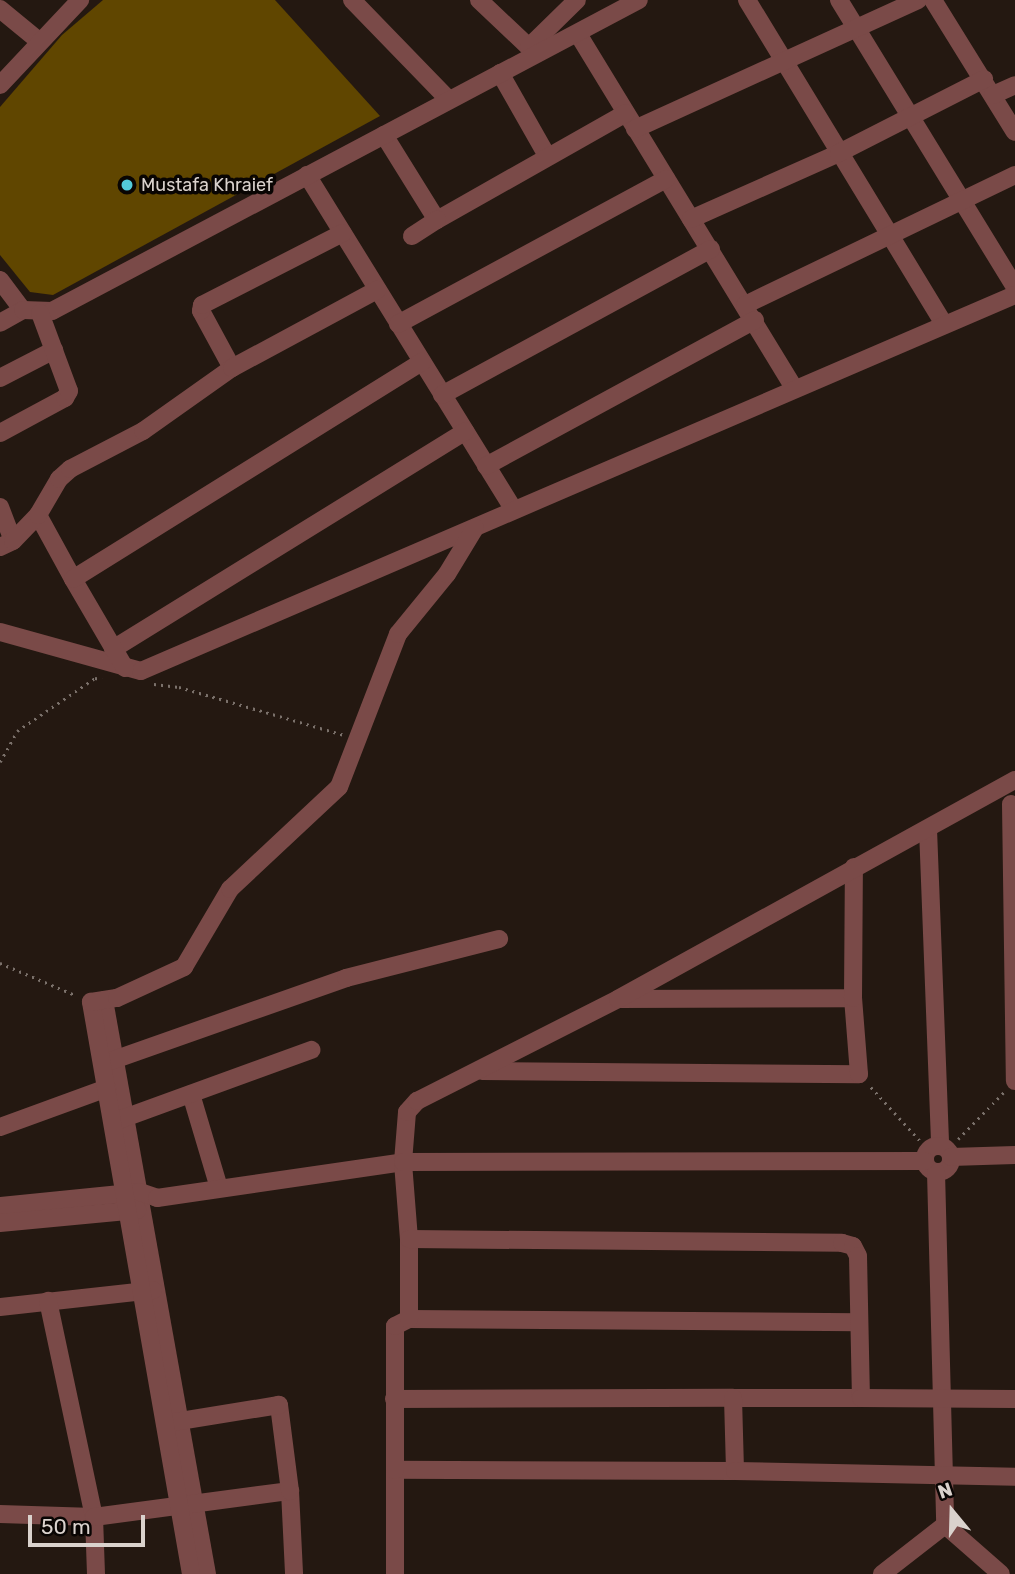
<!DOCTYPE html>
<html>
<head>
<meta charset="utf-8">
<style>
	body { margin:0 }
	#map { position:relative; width:1015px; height:1574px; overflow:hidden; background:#241811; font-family:Rubik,sans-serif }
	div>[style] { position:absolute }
	.building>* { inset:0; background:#604600 }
	.path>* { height:2.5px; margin-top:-1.25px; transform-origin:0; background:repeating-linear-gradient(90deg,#7b716b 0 2px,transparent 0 7px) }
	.minor>* { height:18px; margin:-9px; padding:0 9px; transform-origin:9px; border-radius:9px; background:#7a4a48 }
	.minor>.ring { margin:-9px; padding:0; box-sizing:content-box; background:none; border:18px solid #7a4a48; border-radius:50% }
	.dots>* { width:19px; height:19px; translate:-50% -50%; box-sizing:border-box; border:4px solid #090503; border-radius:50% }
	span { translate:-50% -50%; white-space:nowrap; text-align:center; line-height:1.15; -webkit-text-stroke:7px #090503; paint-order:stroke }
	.poi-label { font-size:18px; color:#dad2cd }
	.left { translate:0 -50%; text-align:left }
	.north { position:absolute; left:917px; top:1476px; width:70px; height:70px; -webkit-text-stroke:5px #090503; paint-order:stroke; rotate:341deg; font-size:19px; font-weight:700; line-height:28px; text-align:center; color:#dad2cd }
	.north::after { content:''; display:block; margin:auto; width:24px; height:32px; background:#dad2cd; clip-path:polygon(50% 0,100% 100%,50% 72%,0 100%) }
	.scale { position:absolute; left:28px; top:1515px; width:117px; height:32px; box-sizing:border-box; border:4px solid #dad2cd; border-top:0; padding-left:9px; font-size:21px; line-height:24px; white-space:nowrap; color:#dad2cd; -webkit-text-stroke:5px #090503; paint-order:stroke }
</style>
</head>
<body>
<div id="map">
	<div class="building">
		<div style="clip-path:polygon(103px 0,275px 0,380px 116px,53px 295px,30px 292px,0 255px,0 107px,62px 35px)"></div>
	</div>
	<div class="path">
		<div style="left:154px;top:684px;width:25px;rotate:7deg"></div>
		<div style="left:179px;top:687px;width:172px;rotate:16.2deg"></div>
		<div style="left:0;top:762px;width:35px;rotate:-61deg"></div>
		<div style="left:17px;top:731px;width:94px;rotate:-34.2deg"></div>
		<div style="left:95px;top:678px;width:7px;rotate:8deg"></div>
		<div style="left:0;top:963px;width:82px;rotate:23.1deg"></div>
		<div style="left:871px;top:1087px;width:77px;rotate:47.6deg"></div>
		<div style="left:958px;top:1139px;width:67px;rotate:-45.6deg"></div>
	</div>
	<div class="minor">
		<div style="left:352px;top:0;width:139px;rotate:45.9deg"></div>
		<div style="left:479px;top:0;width:77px;rotate:43.4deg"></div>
		<div style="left:747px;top:0;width:379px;rotate:58.7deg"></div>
		<div style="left:839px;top:0;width:337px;rotate:58.5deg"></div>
		<div style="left:933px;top:0;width:155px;rotate:58.2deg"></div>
		<div style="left:0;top:9px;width:50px;rotate:39.4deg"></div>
		<div style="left:578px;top:34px;width:415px;rotate:58.6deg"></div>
		<div style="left:529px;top:47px;width:67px;rotate:-44.4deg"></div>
		<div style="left:500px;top:73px;width:93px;rotate:60.4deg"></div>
		<div style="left:0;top:85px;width:117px;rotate:-46.7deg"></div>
		<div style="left:993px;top:95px;width:24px;rotate:-24deg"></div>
		<div style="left:635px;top:129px;width:311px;rotate:-24.5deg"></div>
		<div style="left:384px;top:135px;width:100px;rotate:58.1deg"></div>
		<div style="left:437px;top:220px;width:217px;rotate:-29.5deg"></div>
		<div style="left:307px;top:175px;width:392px;rotate:58.3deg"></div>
		<div style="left:691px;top:219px;width:162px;rotate:-24deg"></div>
		<div style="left:839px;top:153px;width:163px;rotate:-27deg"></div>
		<div style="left:412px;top:236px;width:30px;rotate:-33deg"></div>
		<div style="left:0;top:280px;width:38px;rotate:53deg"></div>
		<div style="left:23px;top:310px;width:26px;rotate:151deg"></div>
		<div style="left:745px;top:305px;width:300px;rotate:-25.7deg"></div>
		<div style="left:23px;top:310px;width:29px;rotate:2deg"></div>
		<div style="left:52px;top:311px;width:664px;rotate:-27.92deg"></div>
		<div style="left:398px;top:324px;width:305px;rotate:-28.4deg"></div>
		<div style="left:232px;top:368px;width:65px;rotate:-118.5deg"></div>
		<div style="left:201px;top:311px;width:6px;rotate:-81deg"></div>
		<div style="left:202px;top:305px;width:158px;rotate:-27.1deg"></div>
		<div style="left:0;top:378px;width:61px;rotate:-27.4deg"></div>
		<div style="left:442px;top:395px;width:306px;rotate:-28.5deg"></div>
		<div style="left:0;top:433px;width:74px;rotate:-28.3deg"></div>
		<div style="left:65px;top:398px;width:8px;rotate:-60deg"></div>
		<div style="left:69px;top:391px;width:83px;rotate:-110.4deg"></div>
		<div style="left:486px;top:466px;width:306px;rotate:-28.5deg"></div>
		<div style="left:0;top:507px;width:36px;rotate:69deg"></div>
		<div style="left:38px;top:515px;width:73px;rotate:61.3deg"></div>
		<div style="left:0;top:547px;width:14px;rotate:-25deg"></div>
		<div style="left:13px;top:541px;width:36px;rotate:-46deg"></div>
		<div style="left:38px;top:515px;width:42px;rotate:-59.7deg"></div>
		<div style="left:59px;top:479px;width:15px;rotate:-42deg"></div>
		<div style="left:70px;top:469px;width:82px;rotate:-27.5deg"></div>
		<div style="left:143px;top:431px;width:109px;rotate:-35.3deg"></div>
		<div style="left:232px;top:368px;width:165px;rotate:-28.3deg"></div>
		<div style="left:0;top:632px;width:146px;rotate:15.5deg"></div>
		<div style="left:141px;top:671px;width:951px;rotate:-23.28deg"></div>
		<div style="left:113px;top:649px;width:414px;rotate:-31.7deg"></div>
		<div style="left:125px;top:668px;width:103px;rotate:-120.3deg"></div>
		<div style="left:73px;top:579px;width:411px;rotate:-31.9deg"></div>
		<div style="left:1011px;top:804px;width:277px;rotate:89.2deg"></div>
		<div style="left:928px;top:829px;width:317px;rotate:87.8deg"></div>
		<div style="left:619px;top:999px;width:234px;rotate:-0.2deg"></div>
		<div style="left:104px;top:1000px;width:583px;rotate:79.83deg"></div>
		<div style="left:105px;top:1063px;width:256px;rotate:-19.4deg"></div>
		<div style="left:346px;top:978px;width:158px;rotate:-14.3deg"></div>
		<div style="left:482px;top:1071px;width:377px;rotate:0.5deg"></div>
		<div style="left:859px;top:1074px;width:76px;rotate:-94.5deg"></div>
		<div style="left:853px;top:998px;width:131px;rotate:-89.6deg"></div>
		<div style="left:191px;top:1094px;width:98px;rotate:73.4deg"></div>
		<div style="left:116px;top:1121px;width:208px;rotate:-20deg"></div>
		<div style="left:0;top:1127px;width:114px;rotate:-20deg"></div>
		<div class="ring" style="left:925px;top:1146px;width:8px;height:8px"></div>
		<div style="left:951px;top:1157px;width:64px;rotate:-1.8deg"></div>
		<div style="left:936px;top:1172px;width:353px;rotate:88.5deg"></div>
		<div style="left:945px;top:1525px;width:74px;rotate:41.2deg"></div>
		<div style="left:0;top:1206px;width:141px;rotate:-5.7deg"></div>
		<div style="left:140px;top:1192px;width:18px;rotate:19deg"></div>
		<div style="left:157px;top:1198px;width:249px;rotate:-8.3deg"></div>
		<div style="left:403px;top:1162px;width:50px;rotate:-85.4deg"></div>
		<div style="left:407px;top:1112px;width:15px;rotate:-48deg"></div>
		<div style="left:417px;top:1101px;width:225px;rotate:-26.9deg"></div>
		<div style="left:618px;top:999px;width:453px;rotate:-28.9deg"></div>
		<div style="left:0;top:1223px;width:138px;rotate:-5.4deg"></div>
		<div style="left:409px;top:1239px;width:77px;rotate:-94.5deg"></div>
		<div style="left:403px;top:1162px;width:522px;rotate:-0.11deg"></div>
		<div style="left:0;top:1307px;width:154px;rotate:-6.3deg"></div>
		<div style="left:409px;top:1319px;width:450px;rotate:0.4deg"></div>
		<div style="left:733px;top:1398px;width:128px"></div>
		<div style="left:394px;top:1399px;width:339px;rotate:-0.2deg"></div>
		<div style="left:733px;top:1398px;width:73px;rotate:88.4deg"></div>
		<div style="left:735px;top:1471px;width:340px;rotate:-179.8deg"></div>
		<div style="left:395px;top:1470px;width:104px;rotate:90deg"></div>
		<div style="left:395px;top:1470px;width:144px;rotate:-90deg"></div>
		<div style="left:395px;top:1326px;width:16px;rotate:-27deg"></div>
		<div style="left:409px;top:1319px;width:80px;rotate:-90deg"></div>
		<div style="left:409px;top:1239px;width:433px;rotate:0.5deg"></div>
		<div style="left:842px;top:1243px;width:11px;rotate:15deg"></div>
		<div style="left:853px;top:1246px;width:11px;rotate:63deg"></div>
		<div style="left:858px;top:1256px;width:142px;rotate:88.8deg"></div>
		<div style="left:861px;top:1398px;width:154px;rotate:0.4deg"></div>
		<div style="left:735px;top:1471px;width:280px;rotate:1.2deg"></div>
		<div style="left:290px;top:1491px;width:83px;rotate:87.2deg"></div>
		<div style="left:0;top:1514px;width:94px;rotate:1.8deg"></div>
		<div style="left:94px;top:1517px;width:221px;rotate:-102deg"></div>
		<div style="left:96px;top:1574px;width:57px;rotate:-92deg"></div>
		<div style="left:94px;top:1517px;width:198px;rotate:-7.6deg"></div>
		<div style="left:290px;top:1491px;width:87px;rotate:-97.3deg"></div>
		<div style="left:279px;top:1405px;width:112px;rotate:170.8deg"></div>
		<div style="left:191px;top:1574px;width:581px;rotate:-99.92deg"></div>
		<div style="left:91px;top:1002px;width:26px;rotate:-9deg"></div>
		<div style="left:117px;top:998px;width:74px;rotate:-24.8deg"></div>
		<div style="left:184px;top:967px;width:91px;rotate:-59.5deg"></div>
		<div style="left:230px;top:889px;width:149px;rotate:-43.1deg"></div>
		<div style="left:339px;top:787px;width:164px;rotate:-68.9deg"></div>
		<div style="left:398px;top:634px;width:77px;rotate:-50.8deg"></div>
		<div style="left:447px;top:574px;width:54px;rotate:-58.7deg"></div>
		<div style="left:882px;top:1574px;width:80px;rotate:-37.9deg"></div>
	</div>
	<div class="dots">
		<div style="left:127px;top:185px;background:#53cbdb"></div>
	</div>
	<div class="poi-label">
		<span class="left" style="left:141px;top:185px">Mustafa Khraief</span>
	</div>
	<div class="north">N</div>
	<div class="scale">50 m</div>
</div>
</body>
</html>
